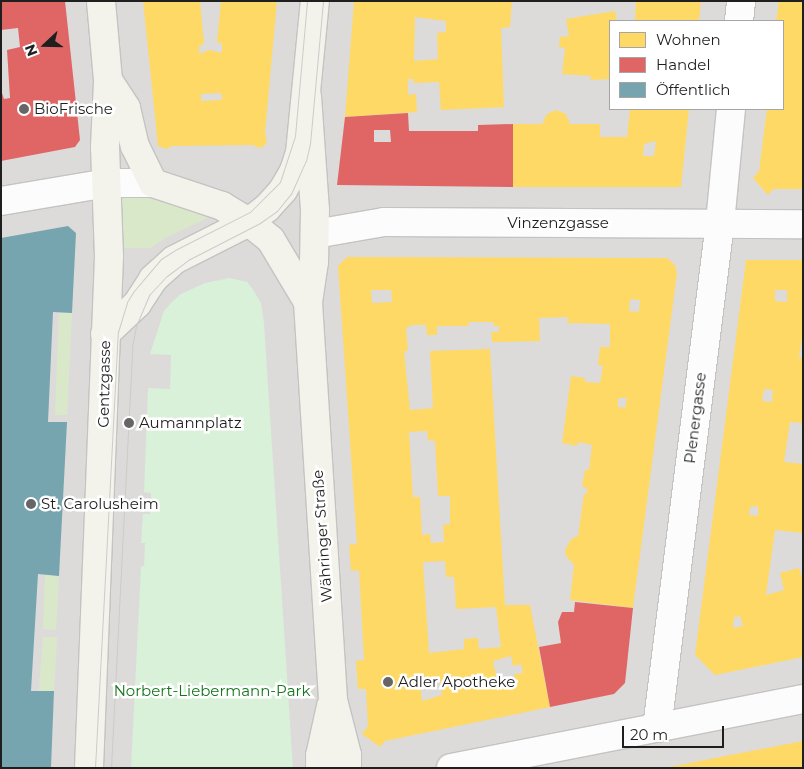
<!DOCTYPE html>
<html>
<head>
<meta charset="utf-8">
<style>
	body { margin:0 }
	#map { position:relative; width:804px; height:769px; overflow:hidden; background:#edebe9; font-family:Montserrat,sans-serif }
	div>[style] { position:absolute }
	.residential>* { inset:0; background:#dcdbda }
	.grass>* { inset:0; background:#dae8ca }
	.park>* { inset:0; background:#d9f0d9 }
	.homes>* { inset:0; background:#ffd966 }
	.shops>* { inset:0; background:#e06666 }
	.public>* { inset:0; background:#76a5af }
	.roads { filter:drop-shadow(1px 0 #c4c3c2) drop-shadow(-1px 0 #c4c3c2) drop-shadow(0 1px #c4c3c2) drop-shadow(0 -1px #c4c3c2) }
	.minor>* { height:28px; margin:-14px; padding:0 14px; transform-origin:14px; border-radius:14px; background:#fcfcfc }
	.secondary>* { height:28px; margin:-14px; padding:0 14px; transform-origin:14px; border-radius:14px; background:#f3f3ec }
	.tram>* { height:1px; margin:-0.5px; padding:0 0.5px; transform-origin:0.5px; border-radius:0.5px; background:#cbcbca }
	.dots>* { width:14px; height:14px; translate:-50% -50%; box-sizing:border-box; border:2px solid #fff; border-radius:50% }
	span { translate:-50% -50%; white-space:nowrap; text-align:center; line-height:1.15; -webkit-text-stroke:5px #fff; paint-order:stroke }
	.poi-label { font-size:15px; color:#1f1f1f }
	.left { translate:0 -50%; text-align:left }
	.street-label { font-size:15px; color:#1f1f1f }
	.park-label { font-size:15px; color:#15761d }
	.frame { position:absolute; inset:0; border:2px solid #1f1f1f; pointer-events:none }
	.legend { position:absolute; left:609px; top:20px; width:175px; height:90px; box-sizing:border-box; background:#fff; border:1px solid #a5a5a5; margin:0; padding:6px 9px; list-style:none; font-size:15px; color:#1f1f1f }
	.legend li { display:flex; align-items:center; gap:10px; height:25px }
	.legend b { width:25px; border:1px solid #a5a5a5 }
	.north { position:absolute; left:20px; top:20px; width:50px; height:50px; -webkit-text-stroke:4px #fff; paint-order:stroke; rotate:249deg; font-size:14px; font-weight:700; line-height:20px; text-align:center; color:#1f1f1f }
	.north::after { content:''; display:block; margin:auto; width:18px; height:22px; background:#1f1f1f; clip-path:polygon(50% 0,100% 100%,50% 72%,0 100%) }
	.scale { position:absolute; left:622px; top:726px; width:102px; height:22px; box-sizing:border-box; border:2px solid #1f1f1f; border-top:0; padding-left:6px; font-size:15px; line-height:18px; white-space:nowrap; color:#1f1f1f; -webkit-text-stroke:4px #fff; paint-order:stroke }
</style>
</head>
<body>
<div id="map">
	<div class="residential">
		<div style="clip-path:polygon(evenodd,1px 1px,803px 1px,803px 768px,1px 768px,1px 1px,610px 21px,783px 21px,783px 109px,610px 109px,610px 21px)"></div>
	</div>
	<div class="grass">
		<div style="clip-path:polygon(132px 195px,203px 211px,206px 212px,207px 218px,165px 238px,151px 248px,120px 248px,121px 203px,125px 197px)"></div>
		<div style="clip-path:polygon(59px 313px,72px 313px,67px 415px,55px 415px)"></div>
		<div style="clip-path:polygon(45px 575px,59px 576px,56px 630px,43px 629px)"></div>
		<div style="clip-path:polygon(43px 637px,57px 637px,54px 691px,39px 691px)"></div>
	</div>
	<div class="park">
		<div style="clip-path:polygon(230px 278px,247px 282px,252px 288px,261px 303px,264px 323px,293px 768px,131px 768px,141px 566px,144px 566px,145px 543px,141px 543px,143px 514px,150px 514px,151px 493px,144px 492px,148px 388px,170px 389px,171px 355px,150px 354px,164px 311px,173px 301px,181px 294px,205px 283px)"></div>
	</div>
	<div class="homes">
		<div style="clip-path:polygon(evenodd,143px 1px,200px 1px,204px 44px,199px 46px,199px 54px,209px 50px,222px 53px,222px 44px,217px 42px,221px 1px,277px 1px,265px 133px,267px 142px,264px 146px,258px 148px,253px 145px,171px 146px,167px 149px,158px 146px,143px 1px,221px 93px,222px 100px,201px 101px,201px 94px,221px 93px)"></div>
		<div style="clip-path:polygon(evenodd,354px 1px,512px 1px,510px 27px,501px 28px,504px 107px,441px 110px,439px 82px,414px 83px,413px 79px,408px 79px,408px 95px,416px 94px,417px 112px,345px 117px,354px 1px,415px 17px,446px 21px,446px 32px,437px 33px,438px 59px,414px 61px,415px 17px)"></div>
		<div style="clip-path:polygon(636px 1px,701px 1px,699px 21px,635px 21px)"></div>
		<div style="clip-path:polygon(779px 1px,803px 1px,803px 189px,773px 189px,768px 195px,753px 178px,759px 171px,767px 109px,783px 109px,783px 21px,776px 21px)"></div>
		<div style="clip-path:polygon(615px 11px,617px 21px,610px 21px,610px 79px,591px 80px,591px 76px,562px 74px,565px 48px,559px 47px,560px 37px,569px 36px,566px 19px)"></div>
		<div style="clip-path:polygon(evenodd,630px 109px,689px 109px,681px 187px,513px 187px,513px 124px,542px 124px,547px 114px,556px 110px,566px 114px,570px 124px,600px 124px,600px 137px,627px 137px,630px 109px,656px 141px,654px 156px,643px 156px,644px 144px,656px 141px)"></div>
		<div style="clip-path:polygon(evenodd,347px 257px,667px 258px,675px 265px,677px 273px,633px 608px,570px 600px,574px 565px,566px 556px,565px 550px,571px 539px,578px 536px,584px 494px,587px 494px,587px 488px,582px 486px,585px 470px,589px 470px,592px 445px,578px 442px,577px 446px,562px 443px,571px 376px,585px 378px,585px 382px,600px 383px,603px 366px,598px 365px,600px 347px,610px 347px,610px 324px,567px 323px,568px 317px,539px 318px,540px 341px,492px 342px,491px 332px,499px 332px,499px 326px,494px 326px,493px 322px,468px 322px,469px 326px,437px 326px,437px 335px,427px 335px,426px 325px,412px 325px,406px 328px,408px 351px,404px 351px,410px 410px,433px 408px,430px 351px,490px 349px,505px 605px,530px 605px,550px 707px,385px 741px,380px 747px,362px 734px,368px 726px,366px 689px,358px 689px,356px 661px,364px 660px,359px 570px,351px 571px,349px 545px,357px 544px,338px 266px,347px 257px,371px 290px,391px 290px,392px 302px,372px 303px,371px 290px,347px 257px,630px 299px,640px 300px,639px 312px,629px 311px,630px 299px,347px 257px,618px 398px,627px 398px,625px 408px,618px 407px,618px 398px,347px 257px,427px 431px,428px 440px,435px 441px,438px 496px,450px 496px,450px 524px,443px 525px,444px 542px,431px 543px,430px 534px,422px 535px,420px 497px,413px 497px,409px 432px,427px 431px,347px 257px,445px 561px,446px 577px,454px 577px,456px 609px,496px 607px,501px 647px,479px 649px,478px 638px,464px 639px,464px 649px,429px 653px,423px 562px,445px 561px,347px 257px,511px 656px,513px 666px,521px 664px,523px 673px,514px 674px,516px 681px,498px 685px,493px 661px,511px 656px,347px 257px,440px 677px,442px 695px,422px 701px,420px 680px,440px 677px)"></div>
		<div style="clip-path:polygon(evenodd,746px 260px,803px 260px,803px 331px,799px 358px,803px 358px,803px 423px,790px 422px,784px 462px,803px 464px,803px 533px,775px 530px,766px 595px,784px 590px,780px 573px,799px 568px,803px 581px,803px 657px,715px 675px,695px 655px,746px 260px,775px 290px,787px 290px,787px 302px,775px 301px,775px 290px,746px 260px,764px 389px,773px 390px,772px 402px,762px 401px,764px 389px,746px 260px,758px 506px,758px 516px,749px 515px,750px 507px,758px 506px,746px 260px,740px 616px,743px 626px,733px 628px,734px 617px,740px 616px)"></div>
		<div style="clip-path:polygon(803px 741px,803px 768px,669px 768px,669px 767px)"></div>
	</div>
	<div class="shops">
		<div style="clip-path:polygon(1px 1px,65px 1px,80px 140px,75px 147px,1px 161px,1px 90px,4px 99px,10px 98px,7px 50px,20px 47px,18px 28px,1px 30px)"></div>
		<div style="clip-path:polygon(evenodd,408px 113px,409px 131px,478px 131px,478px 125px,513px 124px,513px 187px,337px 185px,345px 117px,408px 113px,374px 130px,390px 130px,391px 142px,374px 142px,374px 130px)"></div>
		<div style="clip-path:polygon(575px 602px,633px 608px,625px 683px,614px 694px,550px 707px,539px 647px,561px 643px,558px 622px,562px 612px,574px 612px)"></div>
	</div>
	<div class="public">
		<div style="clip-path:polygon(68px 226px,76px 233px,72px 313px,53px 312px,48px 422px,67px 422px,59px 576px,38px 574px,31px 691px,54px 691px,51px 768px,1px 768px,1px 238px)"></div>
	</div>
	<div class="roads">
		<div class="minor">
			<div style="left:739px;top:21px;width:20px;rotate:-84deg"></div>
			<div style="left:1px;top:201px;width:108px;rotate:-9.6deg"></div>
			<div style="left:107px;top:183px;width:46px"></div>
			<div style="left:315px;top:234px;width:70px;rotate:-9.9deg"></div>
			<div style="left:384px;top:222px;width:419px;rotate:0.3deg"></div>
			<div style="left:657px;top:728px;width:509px;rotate:-82.89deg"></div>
			<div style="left:720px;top:223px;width:115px;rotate:-84.5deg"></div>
			<div style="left:451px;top:768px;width:359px;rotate:-11.1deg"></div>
		</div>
		<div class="secondary">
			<div style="left:108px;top:80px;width:33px;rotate:57deg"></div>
			<div style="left:126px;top:108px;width:39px;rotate:77deg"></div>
			<div style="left:135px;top:146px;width:41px;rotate:64.1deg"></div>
			<div style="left:153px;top:183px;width:73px;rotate:18.4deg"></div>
			<div style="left:222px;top:206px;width:31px;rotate:31deg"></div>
			<div style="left:249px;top:222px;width:28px;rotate:39deg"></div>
			<div style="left:271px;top:240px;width:72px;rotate:59.2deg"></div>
			<div style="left:307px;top:96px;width:114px;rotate:86deg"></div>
			<div style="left:315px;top:210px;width:52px;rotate:91.1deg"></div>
			<div style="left:314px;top:262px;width:40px;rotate:98.5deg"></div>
			<div style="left:308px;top:302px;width:399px;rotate:86.4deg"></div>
			<div style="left:333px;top:700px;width:57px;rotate:75.7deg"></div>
			<div style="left:347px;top:755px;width:13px;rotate:90deg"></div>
			<div style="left:105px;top:334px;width:44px;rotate:-43.2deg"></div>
			<div style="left:137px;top:304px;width:30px;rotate:-57deg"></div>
			<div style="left:153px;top:279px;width:28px;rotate:-42deg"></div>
			<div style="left:174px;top:260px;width:84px;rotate:-26.9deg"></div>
			<div style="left:249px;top:222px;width:23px;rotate:-38deg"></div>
			<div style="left:267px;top:208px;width:24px;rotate:-48deg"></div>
			<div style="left:283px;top:190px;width:22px;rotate:-60deg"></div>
			<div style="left:294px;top:171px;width:19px;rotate:-72deg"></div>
			<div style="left:300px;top:153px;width:153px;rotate:-84.4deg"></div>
			<div style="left:89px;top:768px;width:512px;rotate:-87.76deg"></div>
			<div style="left:109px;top:256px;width:109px;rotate:-92.1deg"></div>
			<div style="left:105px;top:147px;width:67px;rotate:-87.4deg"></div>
			<div style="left:108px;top:80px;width:79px;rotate:-95.1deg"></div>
			<div style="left:320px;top:768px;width:12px;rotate:-90deg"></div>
			<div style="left:320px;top:756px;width:51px;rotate:-77.6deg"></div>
		</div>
	</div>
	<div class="tram">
		<div style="left:95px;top:768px;width:437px;rotate:-87deg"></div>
		<div style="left:118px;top:332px;width:31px;rotate:-73deg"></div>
		<div style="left:127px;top:302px;width:13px;rotate:-58deg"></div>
		<div style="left:134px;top:291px;width:42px;rotate:-49.8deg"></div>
		<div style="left:161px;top:259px;width:19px;rotate:-32deg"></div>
		<div style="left:177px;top:249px;width:82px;rotate:-26.9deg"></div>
		<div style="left:250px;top:212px;width:42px;rotate:-45deg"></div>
		<div style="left:280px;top:182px;width:48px;rotate:-71.9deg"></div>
		<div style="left:295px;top:136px;width:136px;rotate:-84.9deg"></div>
		<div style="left:111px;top:768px;width:422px;rotate:-87.1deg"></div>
		<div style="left:132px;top:347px;width:21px;rotate:-79deg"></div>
		<div style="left:136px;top:326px;width:34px;rotate:-67deg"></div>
		<div style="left:149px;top:295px;width:26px;rotate:-47deg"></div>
		<div style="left:167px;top:276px;width:26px;rotate:-37deg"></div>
		<div style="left:188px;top:260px;width:81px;rotate:-27.2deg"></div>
		<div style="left:260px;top:223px;width:21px;rotate:-35deg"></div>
		<div style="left:277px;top:211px;width:22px;rotate:-51deg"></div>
		<div style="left:291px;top:194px;width:36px;rotate:-66deg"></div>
		<div style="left:306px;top:161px;width:17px;rotate:-77deg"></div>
		<div style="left:310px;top:144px;width:144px;rotate:-84.8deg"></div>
	</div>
	<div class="dots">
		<div style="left:24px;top:109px;background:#676666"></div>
		<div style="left:129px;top:423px;background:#676666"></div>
		<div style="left:31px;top:504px;background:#676666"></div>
		<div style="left:388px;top:682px;background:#676666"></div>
	</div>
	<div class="poi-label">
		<span class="left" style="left:34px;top:109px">BioFrische</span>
		<span class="left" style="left:139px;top:423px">Aumannplatz</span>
		<span class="left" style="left:41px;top:504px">St. Carolusheim</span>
		<span class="left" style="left:398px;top:682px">Adler Apotheke</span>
	</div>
	<div class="street-label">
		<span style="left:558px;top:223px">Vinzenzgasse</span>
		<span style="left:104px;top:384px;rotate:-89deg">Gentzgasse</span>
		<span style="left:695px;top:418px;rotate:-83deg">Plenergasse</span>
		<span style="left:322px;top:536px;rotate:-94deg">Währinger Straße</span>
	</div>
	<div class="park-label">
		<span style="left:212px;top:691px">Norbert-Liebermann-Park</span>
	</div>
	<div class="frame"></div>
	<ul class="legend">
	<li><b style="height:14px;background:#ffd966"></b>Wohnen</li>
	<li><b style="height:14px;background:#e06666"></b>Handel</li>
	<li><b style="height:14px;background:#76a5af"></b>Öffentlich</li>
	</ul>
	<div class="north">N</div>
	<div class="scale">20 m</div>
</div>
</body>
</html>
